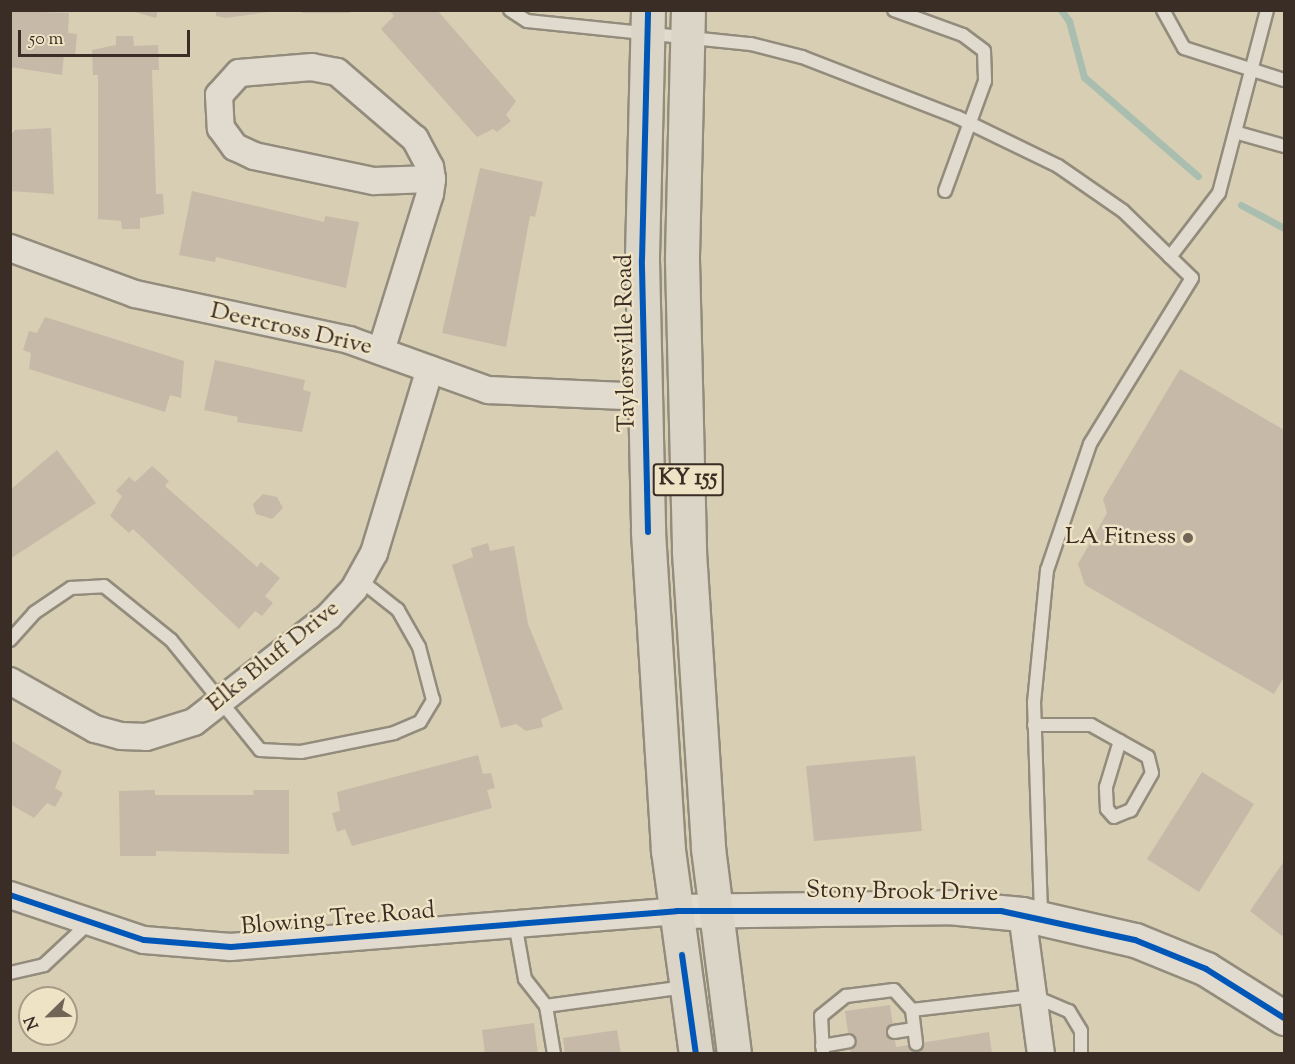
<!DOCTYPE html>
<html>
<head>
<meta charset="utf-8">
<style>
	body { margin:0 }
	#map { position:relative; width:1295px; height:1064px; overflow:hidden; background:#d7ceb4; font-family:"Sorts Mill Goudy",serif }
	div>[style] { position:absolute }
	.stream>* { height:7px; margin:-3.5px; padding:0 3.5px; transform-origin:3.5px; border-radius:3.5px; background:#aabeaf }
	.building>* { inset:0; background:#c7b9a7 }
	.roads { filter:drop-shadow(2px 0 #938c7c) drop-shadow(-2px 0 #938c7c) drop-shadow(0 2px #938c7c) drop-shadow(0 -2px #938c7c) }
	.lane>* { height:12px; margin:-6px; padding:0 6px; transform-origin:6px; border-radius:6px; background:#e0dbce }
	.street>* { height:26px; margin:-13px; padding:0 13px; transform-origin:13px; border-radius:13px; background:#e0dbce }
	.secondary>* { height:33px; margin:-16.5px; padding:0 16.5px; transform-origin:16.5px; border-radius:16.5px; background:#e0dbce }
	.primary>* { height:33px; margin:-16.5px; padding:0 16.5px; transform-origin:16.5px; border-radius:16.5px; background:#dad5c6 }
	.cycleway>* { height:6px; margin:-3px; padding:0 3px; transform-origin:3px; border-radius:3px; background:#0057b8 }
	.dots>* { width:16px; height:16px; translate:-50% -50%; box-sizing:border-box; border:3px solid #eee3c5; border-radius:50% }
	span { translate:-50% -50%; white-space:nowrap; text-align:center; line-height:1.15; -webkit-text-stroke:5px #eee3c5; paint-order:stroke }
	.shield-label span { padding:2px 4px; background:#eee3c5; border:2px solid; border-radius:4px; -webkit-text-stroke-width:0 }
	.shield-label { font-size:22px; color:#3a2d25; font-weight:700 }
	.street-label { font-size:24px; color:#3a2d25 }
	.poi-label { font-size:24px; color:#3a2d25 }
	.right { translate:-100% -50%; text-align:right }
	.frame { position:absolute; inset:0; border:12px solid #3a2d25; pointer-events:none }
	.north { position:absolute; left:18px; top:986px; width:60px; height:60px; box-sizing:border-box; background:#eee3c5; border:2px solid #a69a85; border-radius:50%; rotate:247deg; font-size:16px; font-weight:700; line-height:24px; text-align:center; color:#3a2d25 }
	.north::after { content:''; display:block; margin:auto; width:21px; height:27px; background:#716557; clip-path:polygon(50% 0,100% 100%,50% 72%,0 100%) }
	.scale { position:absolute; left:18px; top:30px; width:172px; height:27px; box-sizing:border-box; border:3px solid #3a2d25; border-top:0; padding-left:8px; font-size:18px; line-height:21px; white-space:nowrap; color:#3a2d25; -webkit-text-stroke:4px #eee3c5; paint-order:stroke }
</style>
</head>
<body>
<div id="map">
	<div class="stream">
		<div style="left:1061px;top:10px;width:14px;rotate:54deg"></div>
		<div style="left:1069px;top:21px;width:58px;rotate:75deg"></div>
		<div style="left:1084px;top:77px;width:151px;rotate:41deg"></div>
		<div style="left:1241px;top:205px;width:49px;rotate:28.1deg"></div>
	</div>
	<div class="building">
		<div style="clip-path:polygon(128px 10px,158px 10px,156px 18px)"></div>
		<div style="clip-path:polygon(216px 10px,283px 10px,226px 18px,216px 16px)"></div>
		<div style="clip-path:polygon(302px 10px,350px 10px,350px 13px,302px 13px)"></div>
		<div style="clip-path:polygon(389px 10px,437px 10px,516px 101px,506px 115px,511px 121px,497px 132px,493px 129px,477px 137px,381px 29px,394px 16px)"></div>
		<div style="clip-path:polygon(10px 11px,69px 13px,68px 33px,77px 34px,75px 56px,64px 55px,62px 75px,10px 67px)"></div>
		<div style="clip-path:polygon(116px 36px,133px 36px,134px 46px,158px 45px,159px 70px,152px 70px,156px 194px,163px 194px,164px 214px,140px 218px,140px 229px,122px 229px,121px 221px,98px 219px,98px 75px,93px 75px,92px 50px,116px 45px)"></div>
		<div style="clip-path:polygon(51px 128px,54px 194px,10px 191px,10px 136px,15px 130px)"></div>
		<div style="clip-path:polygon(480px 168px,543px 182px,535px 217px,530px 216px,506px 347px,442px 333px)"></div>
		<div style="clip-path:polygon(192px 191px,324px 222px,325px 216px,359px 222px,346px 288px,216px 257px,215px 262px,179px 255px)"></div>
		<div style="clip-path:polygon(45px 317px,184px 361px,181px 398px,170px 395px,165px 412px,29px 369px,31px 353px,23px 350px,29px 331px,37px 333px)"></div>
		<div style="clip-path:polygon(215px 360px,305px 380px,303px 390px,311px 392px,302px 432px,237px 422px,238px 417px,204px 410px)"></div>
		<div style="clip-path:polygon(1180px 369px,1284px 430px,1284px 677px,1274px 694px,1085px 585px,1078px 564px,1107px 513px,1103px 499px)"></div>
		<div style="clip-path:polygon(57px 450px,96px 503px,10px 559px,10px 490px)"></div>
		<div style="clip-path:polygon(152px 466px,169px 481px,165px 486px,257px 567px,261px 562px,280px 578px,265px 596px,273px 603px,262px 616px,255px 611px,239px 629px,133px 529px,129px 533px,110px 516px,122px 496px,116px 491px,129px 477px,135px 482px)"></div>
		<div style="clip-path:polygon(263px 494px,277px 497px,283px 508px,272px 519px,256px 514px,253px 504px)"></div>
		<div style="clip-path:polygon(488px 543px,490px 551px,514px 546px,528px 624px,563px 709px,541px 719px,543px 727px,526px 731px,516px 724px,501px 728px,452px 565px,473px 557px,471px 548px)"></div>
		<div style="clip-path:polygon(10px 740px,62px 771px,55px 788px,63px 793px,55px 807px,47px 803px,34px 818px,10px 804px)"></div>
		<div style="clip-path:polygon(478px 755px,483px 774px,491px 773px,495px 788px,487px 790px,492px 808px,352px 846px,345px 829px,337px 832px,332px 813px,340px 811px,337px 792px)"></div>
		<div style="clip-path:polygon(915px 756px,922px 831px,814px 841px,806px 766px)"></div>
		<div style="clip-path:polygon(1202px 772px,1254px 804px,1199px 892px,1147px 859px)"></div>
		<div style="clip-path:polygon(155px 790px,155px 795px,254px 795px,253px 790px,289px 790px,289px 854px,156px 851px,156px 856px,120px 856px,119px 791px)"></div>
		<div style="clip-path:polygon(1284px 861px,1284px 933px,1282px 936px,1250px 911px)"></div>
		<div style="clip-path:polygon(890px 1005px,896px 1047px,989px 1032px,992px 1054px,851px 1054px,845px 1011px)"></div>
		<div style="clip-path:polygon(534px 1023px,538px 1054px,485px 1054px,482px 1030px)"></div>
		<div style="clip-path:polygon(617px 1030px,621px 1054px,565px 1054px,563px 1038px)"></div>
	</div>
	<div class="roads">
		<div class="lane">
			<div style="left:510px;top:10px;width:20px;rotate:33deg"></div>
			<div style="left:527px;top:21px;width:225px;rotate:5.9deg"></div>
			<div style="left:751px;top:44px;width:53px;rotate:14.3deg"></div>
			<div style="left:802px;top:57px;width:166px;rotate:21.2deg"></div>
			<div style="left:957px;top:117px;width:112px;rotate:25.9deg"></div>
			<div style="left:1058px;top:166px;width:79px;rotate:34.7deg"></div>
			<div style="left:1123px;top:211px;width:96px;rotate:44.2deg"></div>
			<div style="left:1192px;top:278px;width:195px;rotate:121.6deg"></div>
			<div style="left:1090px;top:444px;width:133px;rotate:108.8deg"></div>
			<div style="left:1047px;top:570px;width:133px;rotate:95.6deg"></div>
			<div style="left:1034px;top:702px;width:215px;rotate:88.1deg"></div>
			<div style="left:894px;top:10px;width:73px;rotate:19.9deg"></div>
			<div style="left:963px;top:35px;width:26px;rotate:37deg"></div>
			<div style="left:984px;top:51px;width:30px;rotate:88deg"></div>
			<div style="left:985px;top:81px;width:117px;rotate:110deg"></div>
			<div style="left:1163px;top:10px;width:43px;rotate:61.1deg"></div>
			<div style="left:1184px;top:48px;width:105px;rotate:17.7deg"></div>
			<div style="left:1238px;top:133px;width:48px;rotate:15.8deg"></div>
			<div style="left:1170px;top:257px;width:81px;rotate:-52.6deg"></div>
			<div style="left:1219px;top:193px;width:189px;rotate:-75.3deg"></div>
			<div style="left:10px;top:640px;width:36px;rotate:-48deg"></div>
			<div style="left:34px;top:613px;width:45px;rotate:-34deg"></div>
			<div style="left:71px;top:588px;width:33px;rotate:-3deg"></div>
			<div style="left:104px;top:586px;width:86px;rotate:38.9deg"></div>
			<div style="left:171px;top:640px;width:141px;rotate:51deg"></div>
			<div style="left:260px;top:750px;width:41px;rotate:2.8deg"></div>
			<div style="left:301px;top:752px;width:95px;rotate:-11.5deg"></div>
			<div style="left:394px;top:733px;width:28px;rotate:-23deg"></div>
			<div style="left:420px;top:722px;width:26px;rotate:-59deg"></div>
			<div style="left:433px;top:700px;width:55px;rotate:-104.8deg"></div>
			<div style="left:419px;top:647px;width:43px;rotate:-119.6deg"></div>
			<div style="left:398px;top:610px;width:48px;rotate:-141.7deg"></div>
			<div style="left:1034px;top:725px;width:57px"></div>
			<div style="left:1091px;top:725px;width:65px;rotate:29.3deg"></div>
			<div style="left:1148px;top:757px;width:16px;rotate:76deg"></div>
			<div style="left:1152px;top:773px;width:43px;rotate:119.6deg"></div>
			<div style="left:1131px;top:810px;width:18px;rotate:158deg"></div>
			<div style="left:1114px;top:817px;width:11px;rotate:-131deg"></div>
			<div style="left:1107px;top:809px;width:22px;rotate:-93deg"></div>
			<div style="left:1106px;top:787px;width:48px;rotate:-73.1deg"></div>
			<div style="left:515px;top:923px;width:57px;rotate:79.9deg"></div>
			<div style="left:525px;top:979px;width:34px;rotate:52deg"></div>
			<div style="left:546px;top:1006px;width:49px;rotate:80.5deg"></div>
			<div style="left:10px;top:973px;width:35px;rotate:-13deg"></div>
			<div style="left:44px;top:965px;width:63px;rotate:-43.1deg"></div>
			<div style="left:546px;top:1006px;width:140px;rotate:-7.8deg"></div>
			<div style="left:912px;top:1010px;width:34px;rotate:83deg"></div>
			<div style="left:894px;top:1032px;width:20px;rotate:-9deg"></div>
			<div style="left:822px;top:1046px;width:27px;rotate:-10deg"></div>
			<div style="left:823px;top:1054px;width:38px;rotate:-93deg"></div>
			<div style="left:821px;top:1016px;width:32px;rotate:-39deg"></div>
			<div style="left:846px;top:996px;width:48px;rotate:-7.1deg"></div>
			<div style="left:894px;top:990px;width:27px;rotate:48deg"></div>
			<div style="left:912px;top:1010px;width:122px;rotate:-6.6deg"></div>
			<div style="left:1033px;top:996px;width:39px;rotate:23deg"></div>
			<div style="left:1069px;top:1011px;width:23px;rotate:59deg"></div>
			<div style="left:1081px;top:1031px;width:23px;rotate:90deg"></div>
		</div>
		<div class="street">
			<div style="left:10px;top:248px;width:133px;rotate:20.2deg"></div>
			<div style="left:135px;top:294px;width:219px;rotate:12.1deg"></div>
			<div style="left:349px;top:340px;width:148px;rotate:19.8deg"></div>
			<div style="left:488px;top:390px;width:159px;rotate:2.5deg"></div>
			<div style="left:381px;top:351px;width:164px;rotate:-72.7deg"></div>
			<div style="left:430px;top:194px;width:15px;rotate:-82deg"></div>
			<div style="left:432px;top:179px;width:12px;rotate:-99deg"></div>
			<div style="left:430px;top:167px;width:32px;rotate:-118deg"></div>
			<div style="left:415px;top:139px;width:103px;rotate:-139.3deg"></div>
			<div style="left:337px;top:72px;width:25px;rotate:-169deg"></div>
			<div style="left:312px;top:67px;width:73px;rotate:175.3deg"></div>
			<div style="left:239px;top:73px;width:30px;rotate:132deg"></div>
			<div style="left:219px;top:95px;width:33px;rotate:87deg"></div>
			<div style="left:221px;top:128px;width:24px;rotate:54deg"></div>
			<div style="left:235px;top:147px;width:21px;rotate:25deg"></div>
			<div style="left:254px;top:156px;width:123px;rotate:11.8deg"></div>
			<div style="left:374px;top:181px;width:58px;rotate:-2deg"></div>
			<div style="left:10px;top:681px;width:98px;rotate:29.5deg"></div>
			<div style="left:95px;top:729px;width:27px;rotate:15deg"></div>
			<div style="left:121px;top:736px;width:25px;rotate:2deg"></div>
			<div style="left:146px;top:737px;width:50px;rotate:-17.4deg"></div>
			<div style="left:194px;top:722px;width:172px;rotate:-38.1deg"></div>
			<div style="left:329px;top:616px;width:37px;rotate:-47deg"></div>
			<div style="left:354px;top:589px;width:41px;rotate:-60.9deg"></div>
			<div style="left:374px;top:553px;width:192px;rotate:-73.1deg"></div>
			<div style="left:10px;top:895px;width:141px;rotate:18.6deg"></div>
			<div style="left:144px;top:940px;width:87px;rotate:4.6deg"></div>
			<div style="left:231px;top:947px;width:447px;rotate:-4.6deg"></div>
			<div style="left:1022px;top:914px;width:141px;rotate:82.3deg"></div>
		</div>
		<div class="secondary">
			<div style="left:677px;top:911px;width:271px;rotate:-0.8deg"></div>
			<div style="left:948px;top:907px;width:74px;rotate:5.4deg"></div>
			<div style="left:1022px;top:914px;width:116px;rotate:13deg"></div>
			<div style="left:1135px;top:940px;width:77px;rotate:22.2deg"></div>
			<div style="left:1206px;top:969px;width:92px;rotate:32.1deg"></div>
		</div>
		<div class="primary">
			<div style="left:648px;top:10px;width:250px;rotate:91.4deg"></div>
			<div style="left:642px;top:260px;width:272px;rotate:88.7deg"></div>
			<div style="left:648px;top:532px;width:319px;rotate:86.4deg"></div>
			<div style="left:668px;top:850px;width:206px;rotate:82.2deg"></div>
			<div style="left:688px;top:10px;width:250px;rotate:91.4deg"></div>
			<div style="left:682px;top:260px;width:292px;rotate:88.6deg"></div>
			<div style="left:689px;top:552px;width:297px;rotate:86.3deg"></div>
			<div style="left:708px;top:848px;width:208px;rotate:82.8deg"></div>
		</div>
	</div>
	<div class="cycleway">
		<div style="left:648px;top:532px;width:272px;rotate:-91.3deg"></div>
		<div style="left:642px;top:260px;width:250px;rotate:-88.6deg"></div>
		<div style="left:10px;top:895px;width:141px;rotate:18.6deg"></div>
		<div style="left:144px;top:940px;width:87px;rotate:4.6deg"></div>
		<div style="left:231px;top:947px;width:447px;rotate:-4.6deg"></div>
		<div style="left:677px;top:911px;width:324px"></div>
		<div style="left:1001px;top:911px;width:137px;rotate:12.2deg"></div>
		<div style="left:1135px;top:940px;width:77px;rotate:22.2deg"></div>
		<div style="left:1206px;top:969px;width:92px;rotate:32.1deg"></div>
		<div style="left:682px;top:955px;width:100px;rotate:82deg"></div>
	</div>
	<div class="dots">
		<div style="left:1188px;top:538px;background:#716557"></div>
	</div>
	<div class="shield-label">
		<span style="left:688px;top:480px">KY 155</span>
	</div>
	<div class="street-label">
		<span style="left:291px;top:330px;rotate:13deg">Deercross Drive</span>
		<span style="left:627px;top:343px;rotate:-91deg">Taylorsville Road</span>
		<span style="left:274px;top:657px;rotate:-39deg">Elks Bluff Drive</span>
		<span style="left:902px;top:893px;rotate:1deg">Stony Brook Drive</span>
		<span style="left:338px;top:920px;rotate:-5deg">Blowing Tree Road</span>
	</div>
	<div class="poi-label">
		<span class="right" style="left:1176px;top:538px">LA Fitness</span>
	</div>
	<div class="frame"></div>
	<div class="north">N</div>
	<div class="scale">50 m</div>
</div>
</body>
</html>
